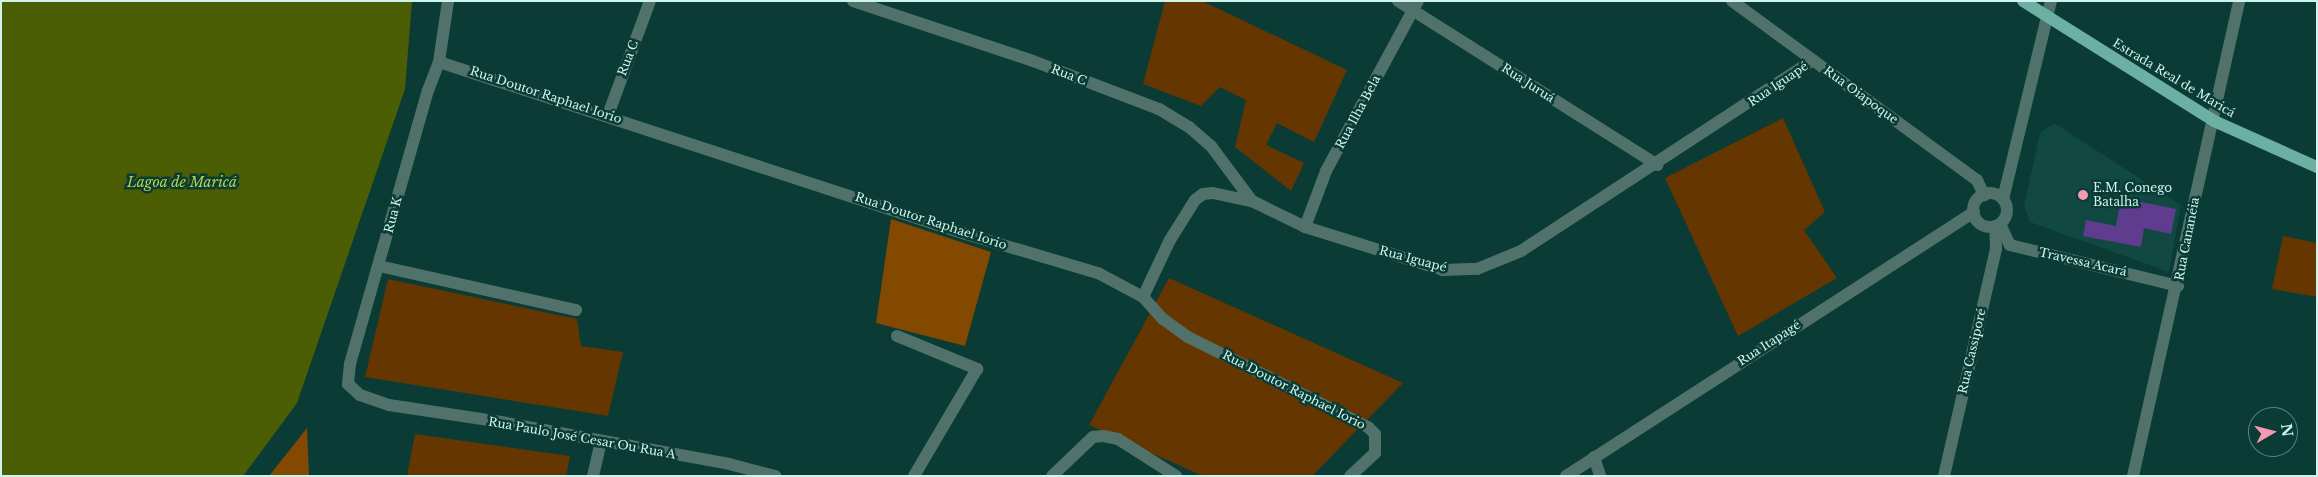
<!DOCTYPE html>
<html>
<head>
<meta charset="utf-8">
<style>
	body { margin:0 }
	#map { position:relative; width:2318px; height:477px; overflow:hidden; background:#0a3b34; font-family:"Libre Baskerville",serif }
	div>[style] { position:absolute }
	.built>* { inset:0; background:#114942 }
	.green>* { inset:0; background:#653600 }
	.forest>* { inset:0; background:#834900 }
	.water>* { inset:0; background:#4c5e03 }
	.building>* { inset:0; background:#603c8f }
	.minor>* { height:12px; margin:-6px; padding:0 6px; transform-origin:6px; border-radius:6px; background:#51726b }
	.minor>.ring { margin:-6px; padding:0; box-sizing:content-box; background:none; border:12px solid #51726b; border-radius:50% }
	.major>* { height:12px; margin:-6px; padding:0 6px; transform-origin:6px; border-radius:6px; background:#6bb0a3 }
	.dots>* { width:14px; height:14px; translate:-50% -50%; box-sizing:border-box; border:2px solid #0a3b34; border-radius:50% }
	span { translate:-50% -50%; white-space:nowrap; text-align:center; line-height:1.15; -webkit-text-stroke:5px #0a3b34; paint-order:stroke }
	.street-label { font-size:12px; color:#cdf5ed }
	.poi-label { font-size:12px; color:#cdf5ed }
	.left { translate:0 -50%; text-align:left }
	.water-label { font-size:14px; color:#b2d34b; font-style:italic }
	.frame { position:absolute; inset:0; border:2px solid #cdf5ed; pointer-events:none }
	.north { position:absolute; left:2248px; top:407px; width:50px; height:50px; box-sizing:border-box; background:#0a3b34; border:1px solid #58857e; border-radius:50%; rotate:82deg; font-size:14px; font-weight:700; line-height:20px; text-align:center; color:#cdf5ed }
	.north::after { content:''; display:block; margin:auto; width:18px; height:22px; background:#f19ab2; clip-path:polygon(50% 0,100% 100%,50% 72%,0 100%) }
</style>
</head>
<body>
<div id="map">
	<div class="built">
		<div style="clip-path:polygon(2054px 123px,2181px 205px,2169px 272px,2030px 222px,2024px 206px,2040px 133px)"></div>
	</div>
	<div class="green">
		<div style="clip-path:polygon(1165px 1px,1202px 1px,1347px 70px,1314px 142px,1277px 123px,1266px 145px,1304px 163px,1291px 191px,1235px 147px,1246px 100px,1220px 87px,1201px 106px,1143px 84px)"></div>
		<div style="clip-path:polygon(1783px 118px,1825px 212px,1804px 230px,1837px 278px,1738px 336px,1665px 178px)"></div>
		<div style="clip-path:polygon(2283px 236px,2317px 243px,2317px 297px,2272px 289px)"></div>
		<div style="clip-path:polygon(1169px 278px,1403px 383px,1312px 476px,1203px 476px,1089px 425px)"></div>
		<div style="clip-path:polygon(388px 279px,577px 319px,581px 346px,623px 352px,608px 416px,365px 377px)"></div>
		<div style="clip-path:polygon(415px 434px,570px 456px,566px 476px,407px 476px)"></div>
	</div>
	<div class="forest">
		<div style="clip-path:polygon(891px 219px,991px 252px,965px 346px,876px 323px)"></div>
		<div style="clip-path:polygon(307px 428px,309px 476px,269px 476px)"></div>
	</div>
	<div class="water">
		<div style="clip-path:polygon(1px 1px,412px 1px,405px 89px,297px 403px,243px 476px,1px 476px)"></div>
	</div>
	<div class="building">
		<div style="clip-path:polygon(2121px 198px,2176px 209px,2171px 234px,2144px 228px,2141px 247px,2083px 236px,2086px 220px,2116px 226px)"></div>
	</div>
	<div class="minor">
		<div style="left:448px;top:1px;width:62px;rotate:98.4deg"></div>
		<div style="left:439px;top:62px;width:30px;rotate:111deg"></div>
		<div style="left:428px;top:90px;width:285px;rotate:105.9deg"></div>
		<div style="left:350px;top:364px;width:20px;rotate:96deg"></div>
		<div style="left:348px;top:384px;width:16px;rotate:43deg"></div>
		<div style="left:360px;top:395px;width:31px;rotate:19deg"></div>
		<div style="left:389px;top:405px;width:113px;rotate:8.6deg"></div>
		<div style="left:501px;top:422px;width:232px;rotate:10.4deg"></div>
		<div style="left:729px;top:464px;width:48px;rotate:14.6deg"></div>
		<div style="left:853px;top:1px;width:190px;rotate:18.4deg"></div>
		<div style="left:1033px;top:61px;width:135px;rotate:20.9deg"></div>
		<div style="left:1159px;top:109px;width:35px;rotate:31deg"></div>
		<div style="left:1189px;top:127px;width:29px;rotate:41deg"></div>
		<div style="left:1211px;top:146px;width:69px;rotate:53.3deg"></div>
		<div style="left:1398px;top:1px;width:307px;rotate:32.3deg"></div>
		<div style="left:1732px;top:1px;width:303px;rotate:36.2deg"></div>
		<div style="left:1977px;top:180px;width:17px;rotate:65deg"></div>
		<div style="left:439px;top:62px;width:554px;rotate:18.08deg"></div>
		<div style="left:966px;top:234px;width:138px;rotate:16.5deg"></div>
		<div style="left:1098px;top:273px;width:51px;rotate:28.1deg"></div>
		<div style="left:1143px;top:297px;width:30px;rotate:48deg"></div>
		<div style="left:1163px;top:319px;width:31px;rotate:36deg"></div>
		<div style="left:1188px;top:337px;width:201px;rotate:26.6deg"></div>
		<div style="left:1368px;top:427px;width:10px;rotate:45deg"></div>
		<div style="left:1375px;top:434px;width:19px;rotate:90deg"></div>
		<div style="left:1375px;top:453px;width:34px;rotate:137deg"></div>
		<div style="left:608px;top:115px;width:121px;rotate:-69.8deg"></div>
		<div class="ring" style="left:1973px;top:193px;width:22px;height:22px"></div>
		<div style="left:2003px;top:199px;width:204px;rotate:-76.4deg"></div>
		<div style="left:2000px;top:224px;width:23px;rotate:65deg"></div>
		<div style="left:2010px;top:245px;width:173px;rotate:13.7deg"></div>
		<div style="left:1305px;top:227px;width:60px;rotate:-69.4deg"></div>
		<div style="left:1326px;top:171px;width:193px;rotate:-61.6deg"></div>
		<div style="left:379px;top:266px;width:202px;rotate:12.6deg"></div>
		<div style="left:1143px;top:297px;width:63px;rotate:-64.7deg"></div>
		<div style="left:1170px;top:240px;width:47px;rotate:-58deg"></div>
		<div style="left:1195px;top:200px;width:10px;rotate:-37deg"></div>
		<div style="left:1203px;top:194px;width:10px;rotate:-6deg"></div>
		<div style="left:1213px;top:193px;width:40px;rotate:12deg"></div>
		<div style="left:1252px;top:201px;width:59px;rotate:26.1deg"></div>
		<div style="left:1305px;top:227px;width:145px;rotate:17.3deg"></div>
		<div style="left:1443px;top:270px;width:34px;rotate:-2deg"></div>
		<div style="left:1477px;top:269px;width:48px;rotate:-22.2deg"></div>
		<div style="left:1521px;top:251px;width:349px;rotate:-33.2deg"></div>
		<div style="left:897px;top:336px;width:87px;rotate:22.4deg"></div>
		<div style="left:977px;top:369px;width:124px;rotate:120.5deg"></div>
		<div style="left:1594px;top:457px;width:20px;rotate:72deg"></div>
		<div style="left:593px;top:476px;width:35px;rotate:-77deg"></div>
		<div style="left:1052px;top:476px;width:57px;rotate:-43.6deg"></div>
		<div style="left:1093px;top:437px;width:10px;rotate:-6deg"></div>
		<div style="left:1103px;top:436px;width:15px;rotate:11deg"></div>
		<div style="left:1118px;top:439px;width:69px;rotate:32.5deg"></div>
		<div style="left:1566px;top:476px;width:486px;rotate:-32.9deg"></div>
		<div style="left:1944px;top:476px;width:233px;rotate:-77.1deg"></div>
		<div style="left:1996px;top:249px;width:23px;rotate:-92deg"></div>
		<div style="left:2133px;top:476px;width:487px;rotate:-77.4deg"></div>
	</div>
	<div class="major">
		<div style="left:2023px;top:1px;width:226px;rotate:32.1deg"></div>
		<div style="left:2214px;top:121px;width:113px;rotate:24.1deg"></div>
	</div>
	<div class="dots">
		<div style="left:2083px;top:195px;background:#f19ab2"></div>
	</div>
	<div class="street-label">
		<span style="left:628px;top:58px;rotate:-69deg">Rua C</span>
		<span style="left:1069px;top:75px;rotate:21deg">Rua C</span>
		<span style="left:2174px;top:78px;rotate:31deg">Estrada Real de Maricá</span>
		<span style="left:1528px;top:83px;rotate:33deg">Rua Juruá</span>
		<span style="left:1778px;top:84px;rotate:-34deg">Rua Iguapé</span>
		<span style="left:546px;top:95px;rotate:18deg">Rua Doutor Raphael Iorio</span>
		<span style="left:1861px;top:95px;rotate:36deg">Rua Oiapoque</span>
		<span style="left:1358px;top:112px;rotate:-62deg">Rua Ilha Bela</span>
		<span style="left:393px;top:215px;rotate:-75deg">Rua K</span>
		<span style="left:931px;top:221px;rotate:18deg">Rua Doutor Raphael Iorio</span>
		<span style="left:2187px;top:239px;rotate:-79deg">Rua Cananéia</span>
		<span style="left:1413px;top:259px;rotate:15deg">Rua Iguapé</span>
		<span style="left:2083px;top:262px;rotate:13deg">Travessa Acará</span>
		<span style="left:1769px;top:343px;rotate:-33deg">Rua Itapagé</span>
		<span style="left:1972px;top:351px;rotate:-77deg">Rua Cassiporé</span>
		<span style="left:1294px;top:390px;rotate:27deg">Rua Doutor Raphael Iorio</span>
		<span style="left:582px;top:438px;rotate:10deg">Rua Paulo José Cesar Ou Rua A</span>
	</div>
	<div class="poi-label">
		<span class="left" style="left:2093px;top:195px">E.M. Conego<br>Batalha</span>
	</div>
	<div class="water-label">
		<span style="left:182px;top:182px">Lagoa de Maricá</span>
	</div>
	<div class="frame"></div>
	<div class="north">N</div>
</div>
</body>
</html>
